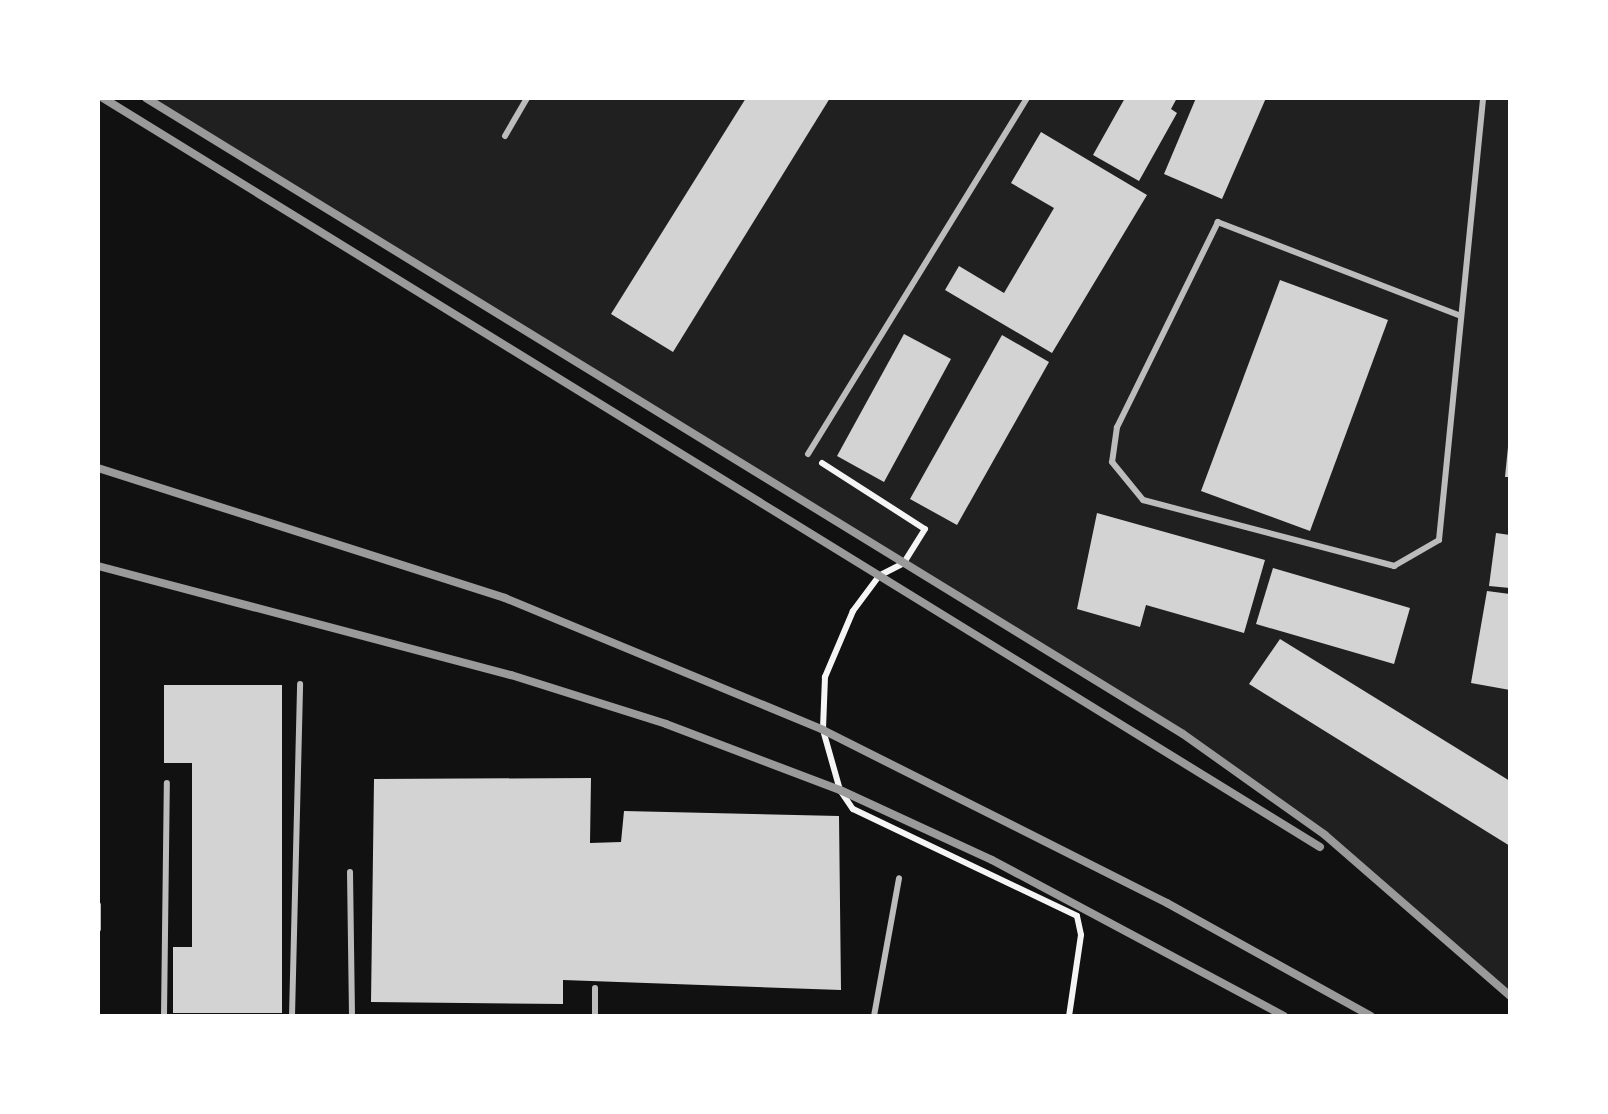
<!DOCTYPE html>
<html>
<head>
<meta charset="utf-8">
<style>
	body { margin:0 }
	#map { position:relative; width:1608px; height:1114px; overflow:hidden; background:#111; font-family:Helvetica,sans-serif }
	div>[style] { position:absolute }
	.green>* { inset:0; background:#202020 }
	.building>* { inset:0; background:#d3d3d3 }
	.path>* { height:6px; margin:-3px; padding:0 3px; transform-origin:3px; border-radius:3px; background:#f5f5f5 }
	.service>* { height:6px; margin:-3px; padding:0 3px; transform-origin:3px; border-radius:3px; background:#bcbcbc }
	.rail>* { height:8px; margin:-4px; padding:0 4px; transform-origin:4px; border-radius:4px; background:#9a9a9a }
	span { translate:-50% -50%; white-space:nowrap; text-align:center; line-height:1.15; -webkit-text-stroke:9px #fff; paint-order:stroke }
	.frame { position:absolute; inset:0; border:100px solid #fff; pointer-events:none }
</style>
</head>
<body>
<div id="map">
	<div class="green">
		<div style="clip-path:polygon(146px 98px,1510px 98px,1510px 995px,1325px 835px,1183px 734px)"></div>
	</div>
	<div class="building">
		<div style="clip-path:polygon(746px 98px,830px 98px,673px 352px,611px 314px)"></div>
		<div style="clip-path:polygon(1125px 98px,1177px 98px,1171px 109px,1177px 113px,1139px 181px,1093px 155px)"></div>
		<div style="clip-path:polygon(1196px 98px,1266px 98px,1222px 199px,1164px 174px)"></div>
		<div style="clip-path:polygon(1041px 132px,1147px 195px,1052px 353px,945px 290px,959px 266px,1004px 293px,1054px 208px,1011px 183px)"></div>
		<div style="clip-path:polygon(1280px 280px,1388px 320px,1310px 531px,1201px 491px)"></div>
		<div style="clip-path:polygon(904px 334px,951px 359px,884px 482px,837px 456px)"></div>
		<div style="clip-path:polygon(1002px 335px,1049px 362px,957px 525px,910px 499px)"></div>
		<div style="clip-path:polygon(1508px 447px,1510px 447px,1510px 477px,1505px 477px)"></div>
		<div style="clip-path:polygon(1097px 513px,1265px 560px,1244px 633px,1146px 605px,1140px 627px,1077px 609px)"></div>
		<div style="clip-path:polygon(1496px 533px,1510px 535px,1510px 588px,1489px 586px)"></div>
		<div style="clip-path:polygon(1273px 568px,1410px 608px,1394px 664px,1256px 624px)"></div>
		<div style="clip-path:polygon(1487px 591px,1510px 594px,1510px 690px,1471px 683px)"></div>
		<div style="clip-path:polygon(1280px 639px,1510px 781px,1510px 846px,1249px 684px)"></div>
		<div style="clip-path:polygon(164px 685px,282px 685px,282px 1013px,173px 1013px,173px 947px,192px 947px,192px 763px,164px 763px)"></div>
		<div style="clip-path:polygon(591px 778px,590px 843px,621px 842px,624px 811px,839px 816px,841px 990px,563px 980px,563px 1004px,371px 1002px,374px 779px)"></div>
	</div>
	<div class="path">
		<div style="left:822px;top:463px;width:122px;rotate:32.7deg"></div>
		<div style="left:925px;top:529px;width:40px;rotate:122deg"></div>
		<div style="left:904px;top:563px;width:28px;rotate:153deg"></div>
		<div style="left:879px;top:576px;width:44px;rotate:126.6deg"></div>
		<div style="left:853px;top:611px;width:72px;rotate:113deg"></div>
		<div style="left:825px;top:677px;width:53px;rotate:92.2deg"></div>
		<div style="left:823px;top:730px;width:62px;rotate:74.2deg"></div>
		<div style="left:840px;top:790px;width:23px;rotate:56deg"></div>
		<div style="left:853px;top:809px;width:248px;rotate:25.5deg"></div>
		<div style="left:1077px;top:916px;width:19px;rotate:78deg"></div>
		<div style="left:1081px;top:935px;width:82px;rotate:98.4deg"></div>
	</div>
	<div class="service">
		<div style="left:505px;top:136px;width:44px;rotate:-59.9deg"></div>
		<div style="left:1461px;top:316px;width:261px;rotate:-158.9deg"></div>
		<div style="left:1218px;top:222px;width:229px;rotate:116.2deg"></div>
		<div style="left:1117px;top:427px;width:35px;rotate:98deg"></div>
		<div style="left:1112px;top:462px;width:49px;rotate:50.8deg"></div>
		<div style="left:1143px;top:500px;width:260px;rotate:14.7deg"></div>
		<div style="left:1394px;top:566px;width:52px;rotate:-30deg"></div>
		<div style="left:1439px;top:540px;width:444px;rotate:-84.3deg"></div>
		<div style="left:808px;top:454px;width:418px;rotate:-58.4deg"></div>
		<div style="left:350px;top:872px;width:144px;rotate:89.2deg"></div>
		<div style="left:98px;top:929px;width:24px;rotate:-90deg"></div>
		<div style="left:164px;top:1016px;width:233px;rotate:-89.3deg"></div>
		<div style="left:292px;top:1016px;width:332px;rotate:-88.6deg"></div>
		<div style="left:595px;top:1016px;width:28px;rotate:-90deg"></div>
		<div style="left:874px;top:1016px;width:140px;rotate:-79.7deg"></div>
	</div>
	<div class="rail">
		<div style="left:103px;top:98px;width:1429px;rotate:31.61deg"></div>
		<div style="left:146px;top:98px;width:1216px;rotate:31.52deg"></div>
		<div style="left:1183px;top:734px;width:174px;rotate:35.4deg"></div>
		<div style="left:1325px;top:835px;width:245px;rotate:41deg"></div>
		<div style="left:98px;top:468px;width:427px;rotate:17.7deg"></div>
		<div style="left:505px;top:598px;width:344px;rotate:22.5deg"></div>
		<div style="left:823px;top:730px;width:385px;rotate:26.7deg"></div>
		<div style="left:1167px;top:903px;width:233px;rotate:29deg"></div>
		<div style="left:98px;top:566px;width:427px;rotate:14.8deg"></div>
		<div style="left:511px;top:675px;width:163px;rotate:17.5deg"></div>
		<div style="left:666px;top:724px;width:186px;rotate:20.8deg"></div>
		<div style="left:840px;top:790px;width:167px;rotate:24.7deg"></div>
		<div style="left:992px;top:860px;width:331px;rotate:28.1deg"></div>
	</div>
	<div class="frame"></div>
</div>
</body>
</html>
